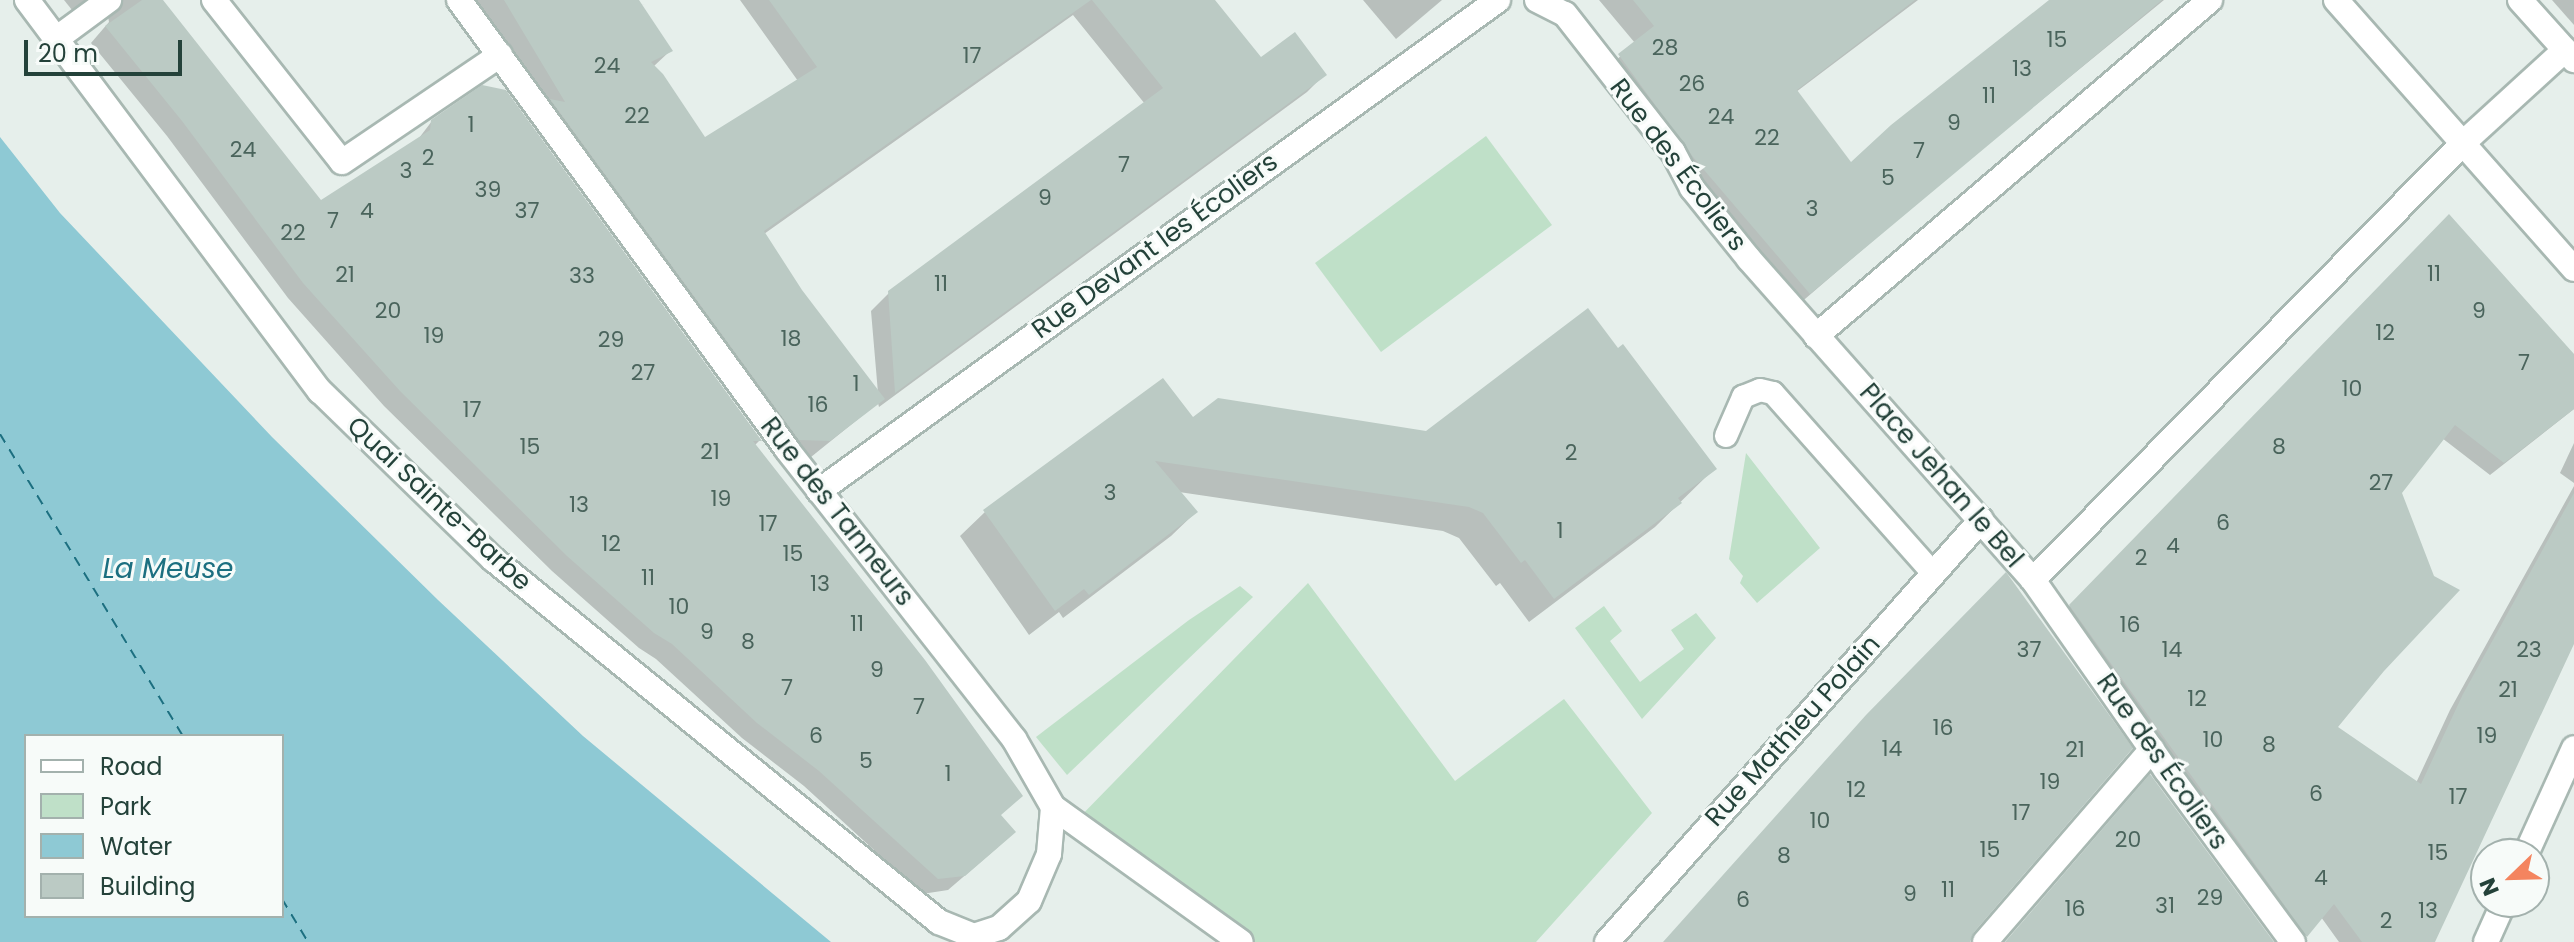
<!DOCTYPE html>
<html>
<head>
<meta charset="utf-8">
<style>
	body { margin:0 }
	#map { position:relative; width:2574px; height:942px; overflow:hidden; background:#e6efeb; font-family:Poppins,sans-serif }
	div>[style] { position:absolute }
	.green>* { inset:0; background:#bfe0c8 }
	.water>* { inset:0; background:#8ec9d4 }
	.shadow>* { inset:0; background:#0003 }
	.ferry>* { height:2px; margin-top:-1px; transform-origin:0; background:repeating-linear-gradient(90deg,#1c6f80 0 10px,transparent 0 18px) }
	.building>* { inset:0; background:#bbcac4 }
	.roads { filter:drop-shadow(2px 0 #a8b8b2) drop-shadow(-2px 0 #a8b8b2) drop-shadow(0 2px #a8b8b2) drop-shadow(0 -2px #a8b8b2) }
	.lane>* { height:22px; margin:-11px; padding:0 11px; transform-origin:11px; border-radius:11px; background:#fff }
	.street>* { height:24px; margin:-12px; padding:0 12px; transform-origin:12px; border-radius:12px; background:#fff }
	span { translate:-50% -50%; white-space:nowrap; text-align:center; line-height:1.15; -webkit-text-stroke:6px #f7fbf9; paint-order:stroke }
	.number-label { font-size:22px; color:#4a645c }
	.number-label span { -webkit-text-stroke-width:0 }
	.street-label { font-size:26px; color:#24423a }
	.water-label { font-size:28px; color:#1c6f80; font-style:italic }
	.legend { position:absolute; left:24px; top:734px; width:260px; height:184px; box-sizing:border-box; background:#f7fbf9; border:2px solid #a3b1ad; margin:0; padding:10px 14px; list-style:none; font-size:24px; color:#24423a }
	.legend li { display:flex; align-items:center; gap:16px; height:40px }
	.legend b { width:40px; border:2px solid #a3b1ad }
	.north { position:absolute; left:2470px; top:838px; width:80px; height:80px; box-sizing:border-box; background:#f7fbf9; border:2px solid #a3b1ad; border-radius:50%; rotate:247deg; font-size:22px; font-weight:700; line-height:32px; text-align:center; color:#24423a }
	.north::after { content:''; display:block; margin:auto; width:28px; height:36px; background:#f4845f; clip-path:polygon(50% 0,100% 100%,50% 72%,0 100%) }
	.scale { position:absolute; left:24px; top:40px; width:158px; height:36px; box-sizing:border-box; border:4px solid #24423a; border-top:0; padding-left:10px; font-size:24px; line-height:28px; white-space:nowrap; color:#24423a; -webkit-text-stroke:6px #f7fbf9; paint-order:stroke }
</style>
</head>
<body>
<div id="map">
	<div class="green">
		<div style="clip-path:polygon(1486px 136px,1552px 225px,1381px 352px,1315px 263px)"></div>
		<div style="clip-path:polygon(1746px 453px,1820px 548px,1757px 603px,1740px 583px,1743px 576px,1729px 559px)"></div>
		<div style="clip-path:polygon(1308px 583px,1455px 781px,1564px 699px,1652px 813px,1536px 942px,1241px 942px,1074px 823px)"></div>
		<div style="clip-path:polygon(1240px 586px,1253px 597px,1067px 775px,1036px 737px,1189px 620px)"></div>
		<div style="clip-path:polygon(1604px 606px,1622px 631px,1610px 641px,1640px 682px,1684px 649px,1671px 630px,1696px 613px,1716px 638px,1642px 719px,1575px 628px)"></div>
	</div>
	<div class="water">
		<div style="clip-path:polygon(evenodd,0 137px,60px 213px,272px 437px,438px 600px,583px 736px,831px 942px,0 942px,0 137px,26px 736px,282px 736px,282px 916px,26px 916px,26px 736px)"></div>
	</div>
	<div class="shadow">
		<div style="clip-path:polygon(64px 0,89px 0,72px 10px)"></div>
		<div style="clip-path:polygon(91px 0,161px 0,321px 202px,416px 142px,432px 121px,760px 440px,754px 446px,999px 816px,998px 847px,948px 890px,922px 894px,804px 786px,742px 738px,656px 659px,639px 648px,552px 571px,384px 406px,288px 298px,167px 136px,91px 43px,109px 22px,106px 6px)"></div>
		<div style="clip-path:polygon(evenodd,477px 0,636px 0,670px 51px,653px 67px,705px 139px,798px 81px,740px 0,1213px 0,1261px 60px,1324px 75px,1307px 92px,879px 407px,878px 403px,811px 457px,782px 457px,542px 109px,477px 0,1073px 15px,1145px 104px,889px 293px,871px 311px,878px 393px,800px 291px,764px 234px,1073px 15px)"></div>
		<div style="clip-path:polygon(1363px 0,1442px 0,1396px 39px)"></div>
		<div style="clip-path:polygon(1599px 0,1918px 0,1796px 92px,1851px 165px,2052px 0,2164px 0,1939px 184px,1791px 311px,1601px 74px,1635px 43px)"></div>
		<div style="clip-path:polygon(2552px 0,2574px 0,2574px 25px)"></div>
		<div style="clip-path:polygon(2449px 217px,2574px 357px,2574px 409px,2490px 475px,2442px 438px,2400px 492px,2382px 670px,2335px 727px,2416px 783px,2450px 710px,2574px 486px,2574px 640px,2434px 942px,2339px 942px,2321px 917px,2299px 942px,2057px 619px)"></div>
		<div style="clip-path:polygon(1192px 420px,1426px 433px,1714px 469px,1655px 527px,1529px 622px,1500px 583px,1496px 586px,1459px 538px,1443px 531px,1179px 492px,1196px 512px,1171px 536px,1063px 618px,1059px 612px,1029px 635px,960px 536px,985px 512px)"></div>
		<div style="clip-path:polygon(2574px 443px,2574px 483px,2560px 473px)"></div>
	</div>
	<div class="ferry">
		<div style="left:0;top:434px;width:353px;rotate:58.8deg"></div>
		<div style="left:282px;top:899px;width:50px;rotate:58.8deg"></div>
	</div>
	<div class="building">
		<div style="clip-path:polygon(142px 0,163px 0,321px 200px,430px 130px,431px 120px,482px 85px,506px 90px,762px 441px,753px 441px,925px 660px,1023px 796px,1001px 815px,1016px 832px,965px 876px,938px 879px,819px 771px,757px 723px,672px 644px,654px 633px,567px 556px,400px 391px,303px 283px,182px 121px,105px 26px)"></div>
		<div style="clip-path:polygon(504px 0,639px 0,673px 51px,651px 62px,663px 74px,705px 137px,817px 67px,769px 0,1091px 0,764px 231px,802px 290px,885px 399px,830px 441px,799px 440px,550px 99px,565px 102px)"></div>
		<div style="clip-path:polygon(1092px 0,1215px 0,1261px 57px,1295px 32px,1327px 75px,895px 393px,888px 291px,1163px 88px)"></div>
		<div style="clip-path:polygon(1633px 0,1915px 0,1797px 90px,1851px 162px,1891px 125px,2049px 0,2162px 0,1810px 294px,1693px 157px,1618px 54px,1654px 26px)"></div>
		<div style="clip-path:polygon(2449px 214px,2574px 354px,2574px 409px,2504px 463px,2455px 425px,2402px 493px,2434px 576px,2460px 590px,2384px 671px,2338px 727px,2421px 784px,2463px 694px,2574px 493px,2574px 644px,2435px 942px,2362px 942px,2334px 904px,2307px 937px,2069px 605px)"></div>
		<div style="clip-path:polygon(1588px 308px,1618px 348px,1623px 344px,1717px 469px,1678px 498px,1682px 503px,1554px 599px,1525px 560px,1521px 563px,1483px 513px,1469px 507px,1155px 461px,1198px 512px,1089px 595px,1084px 589px,1055px 611px,983px 510px,1163px 378px,1193px 417px,1218px 398px,1426px 431px)"></div>
		<div style="clip-path:polygon(2006px 572px,2133px 748px,1974px 932px,1970px 942px,1663px 942px,1866px 715px)"></div>
		<div style="clip-path:polygon(2150px 774px,2274px 942px,2005px 942px)"></div>
	</div>
	<div class="roads">
		<div class="lane">
			<div style="left:1726px;top:436px;width:43px;rotate:-66.4deg"></div>
			<div style="left:1743px;top:397px;width:18px;rotate:-22deg"></div>
			<div style="left:1760px;top:390px;width:13px;rotate:13deg"></div>
			<div style="left:1773px;top:393px;width:241px;rotate:48.4deg"></div>
		</div>
		<div class="street">
			<div style="left:27px;top:0;width:489px;rotate:53.2deg"></div>
			<div style="left:320px;top:391px;width:241px;rotate:44.2deg"></div>
			<div style="left:493px;top:559px;width:575px;rotate:39.14deg"></div>
			<div style="left:939px;top:922px;width:38px;rotate:22deg"></div>
			<div style="left:974px;top:936px;width:26px;rotate:-18deg"></div>
			<div style="left:999px;top:928px;width:40px;rotate:-42deg"></div>
			<div style="left:1029px;top:901px;width:51px;rotate:-66.9deg"></div>
			<div style="left:1049px;top:854px;width:47px;rotate:-85.1deg"></div>
			<div style="left:1053px;top:807px;width:78px;rotate:-119.8deg"></div>
			<div style="left:1014px;top:739px;width:368px;rotate:-128.1deg"></div>
			<div style="left:787px;top:449px;width:556px;rotate:-126.15deg"></div>
			<div style="left:214px;top:0;width:206px;rotate:51.7deg"></div>
			<div style="left:342px;top:162px;width:191px;rotate:-34.1deg"></div>
			<div style="left:1537px;top:0;width:31px;rotate:27deg"></div>
			<div style="left:1565px;top:14px;width:175px;rotate:52deg"></div>
			<div style="left:1673px;top:152px;width:41px;rotate:62.2deg"></div>
			<div style="left:1692px;top:188px;width:91px;rotate:51.2deg"></div>
			<div style="left:1749px;top:259px;width:429px;rotate:48.5deg"></div>
			<div style="left:2033px;top:580px;width:232px;rotate:55deg"></div>
			<div style="left:2166px;top:770px;width:214px;rotate:53.6deg"></div>
			<div style="left:2336px;top:0;width:359px;rotate:48.5deg"></div>
			<div style="left:2520px;top:0;width:81px;rotate:48deg"></div>
			<div style="left:56px;top:39px;width:66px;rotate:-36.3deg"></div>
			<div style="left:1816px;top:336px;width:518px;rotate:-40.46deg"></div>
			<div style="left:819px;top:491px;width:838px;rotate:-35.87deg"></div>
			<div style="left:2033px;top:580px;width:613px;rotate:-45.46deg"></div>
			<div style="left:2463px;top:143px;width:138px;rotate:-42.4deg"></div>
			<div style="left:1053px;top:807px;width:231px;rotate:35.7deg"></div>
			<div style="left:2526px;top:854px;width:116px;rotate:-65.6deg"></div>
			<div style="left:1607px;top:942px;width:564px;rotate:-48.45deg"></div>
			<div style="left:1985px;top:942px;width:255px;rotate:-49.1deg"></div>
			<div style="left:2486px;top:942px;width:44px;rotate:-65.8deg"></div>
		</div>
	</div>
	<div class="number-label">
		<span style="left:2057px;top:40px">15</span>
		<span style="left:1665px;top:48px">28</span>
		<span style="left:972px;top:56px">17</span>
		<span style="left:607px;top:66px">24</span>
		<span style="left:2022px;top:69px">13</span>
		<span style="left:1692px;top:84px">26</span>
		<span style="left:1989px;top:96px">11</span>
		<span style="left:637px;top:116px">22</span>
		<span style="left:1721px;top:117px">24</span>
		<span style="left:1954px;top:123px">9</span>
		<span style="left:471px;top:125px">1</span>
		<span style="left:1767px;top:138px">22</span>
		<span style="left:243px;top:150px">24</span>
		<span style="left:1919px;top:151px">7</span>
		<span style="left:428px;top:158px">2</span>
		<span style="left:1124px;top:165px">7</span>
		<span style="left:406px;top:171px">3</span>
		<span style="left:1888px;top:178px">5</span>
		<span style="left:488px;top:190px">39</span>
		<span style="left:1045px;top:198px">9</span>
		<span style="left:1812px;top:209px">3</span>
		<span style="left:367px;top:211px">4</span>
		<span style="left:527px;top:211px">37</span>
		<span style="left:333px;top:221px">7</span>
		<span style="left:293px;top:233px">22</span>
		<span style="left:2434px;top:274px">11</span>
		<span style="left:345px;top:275px">21</span>
		<span style="left:582px;top:276px">33</span>
		<span style="left:941px;top:284px">11</span>
		<span style="left:388px;top:311px">20</span>
		<span style="left:2479px;top:311px">9</span>
		<span style="left:2385px;top:333px">12</span>
		<span style="left:434px;top:336px">19</span>
		<span style="left:791px;top:339px">18</span>
		<span style="left:611px;top:340px">29</span>
		<span style="left:2524px;top:363px">7</span>
		<span style="left:643px;top:373px">27</span>
		<span style="left:856px;top:384px">1</span>
		<span style="left:2352px;top:389px">10</span>
		<span style="left:818px;top:405px">16</span>
		<span style="left:472px;top:410px">17</span>
		<span style="left:530px;top:447px">15</span>
		<span style="left:2279px;top:447px">8</span>
		<span style="left:710px;top:452px">21</span>
		<span style="left:1571px;top:453px">2</span>
		<span style="left:2381px;top:483px">27</span>
		<span style="left:1110px;top:493px">3</span>
		<span style="left:721px;top:499px">19</span>
		<span style="left:579px;top:505px">13</span>
		<span style="left:2223px;top:523px">6</span>
		<span style="left:768px;top:524px">17</span>
		<span style="left:1560px;top:531px">1</span>
		<span style="left:611px;top:544px">12</span>
		<span style="left:2173px;top:546px">4</span>
		<span style="left:793px;top:554px">15</span>
		<span style="left:2141px;top:558px">2</span>
		<span style="left:648px;top:578px">11</span>
		<span style="left:820px;top:584px">13</span>
		<span style="left:679px;top:607px">10</span>
		<span style="left:857px;top:624px">11</span>
		<span style="left:2130px;top:625px">16</span>
		<span style="left:707px;top:632px">9</span>
		<span style="left:748px;top:642px">8</span>
		<span style="left:2029px;top:650px">37</span>
		<span style="left:2172px;top:650px">14</span>
		<span style="left:2529px;top:650px">23</span>
		<span style="left:877px;top:670px">9</span>
		<span style="left:787px;top:688px">7</span>
		<span style="left:2508px;top:690px">21</span>
		<span style="left:2197px;top:699px">12</span>
		<span style="left:919px;top:707px">7</span>
		<span style="left:1943px;top:728px">16</span>
		<span style="left:816px;top:736px">6</span>
		<span style="left:2487px;top:736px">19</span>
		<span style="left:2213px;top:740px">10</span>
		<span style="left:2269px;top:745px">8</span>
		<span style="left:1892px;top:749px">14</span>
		<span style="left:2075px;top:750px">21</span>
		<span style="left:866px;top:761px">5</span>
		<span style="left:948px;top:774px">1</span>
		<span style="left:2050px;top:782px">19</span>
		<span style="left:1856px;top:790px">12</span>
		<span style="left:2316px;top:794px">6</span>
		<span style="left:2458px;top:797px">17</span>
		<span style="left:2021px;top:813px">17</span>
		<span style="left:1820px;top:821px">10</span>
		<span style="left:2128px;top:840px">20</span>
		<span style="left:1990px;top:850px">15</span>
		<span style="left:2438px;top:853px">15</span>
		<span style="left:1784px;top:856px">8</span>
		<span style="left:2321px;top:878px">4</span>
		<span style="left:1948px;top:890px">11</span>
		<span style="left:1910px;top:894px">9</span>
		<span style="left:2210px;top:898px">29</span>
		<span style="left:1743px;top:900px">6</span>
		<span style="left:2165px;top:906px">31</span>
		<span style="left:2075px;top:909px">16</span>
		<span style="left:2428px;top:911px">13</span>
		<span style="left:2386px;top:921px">2</span>
	</div>
	<div class="street-label">
		<span style="left:1678px;top:165px;rotate:53deg">Rue des Écoliers</span>
		<span style="left:1155px;top:246px;rotate:-36deg">Rue Devant les Écoliers</span>
		<span style="left:1941px;top:476px;rotate:49deg">Place Jehan le Bel</span>
		<span style="left:439px;top:504px;rotate:43deg">Quai Sainte-Barbe</span>
		<span style="left:837px;top:512px;rotate:52deg">Rue des Tanneurs</span>
		<span style="left:1793px;top:731px;rotate:-48deg">Rue Mathieu Polain</span>
		<span style="left:2162px;top:762px;rotate:55deg">Rue des Écoliers</span>
	</div>
	<div class="water-label">
		<span style="left:168px;top:569px">La Meuse</span>
	</div>
	<ul class="legend">
	<li><b style="height:10px;background:#fff"></b>Road</li>
	<li><b style="height:22px;background:#bfe0c8"></b>Park</li>
	<li><b style="height:22px;background:#8ec9d4"></b>Water</li>
	<li><b style="height:22px;background:#bbcac4"></b>Building</li>
	</ul>
	<div class="north">N</div>
	<div class="scale">20 m</div>
</div>
</body>
</html>
